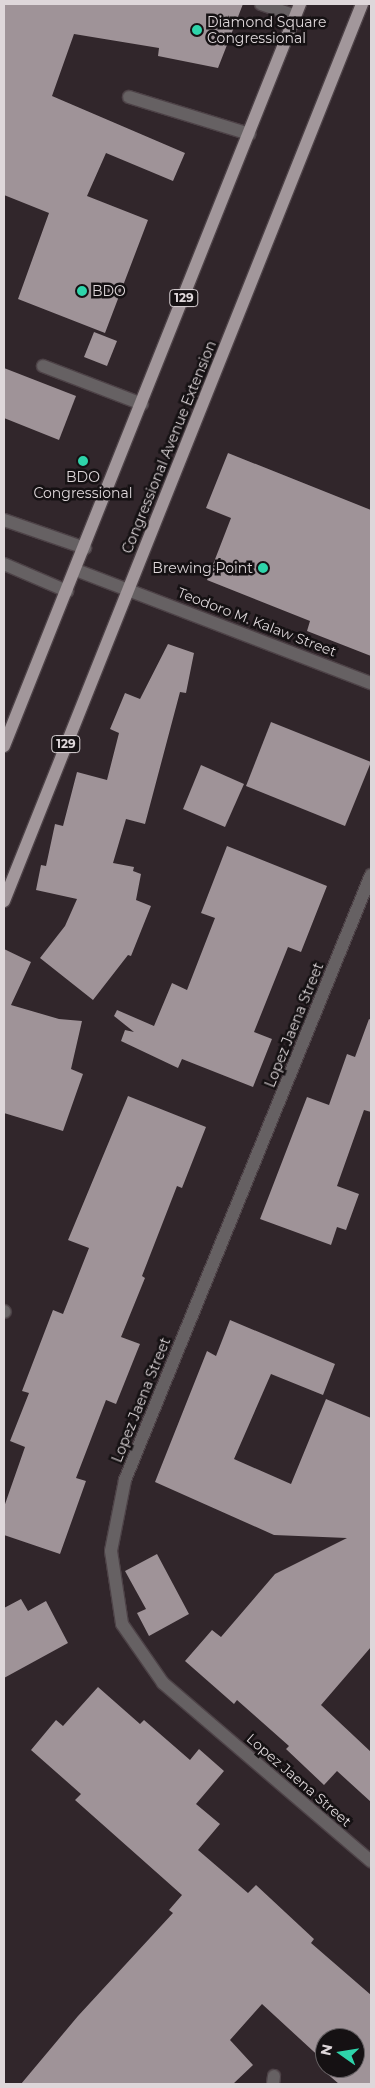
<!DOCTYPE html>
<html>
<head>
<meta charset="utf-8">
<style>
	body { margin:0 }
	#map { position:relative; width:375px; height:2088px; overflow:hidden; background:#31262b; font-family:Montserrat,sans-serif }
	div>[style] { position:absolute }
	.building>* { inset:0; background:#9f9398 }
	.roads { filter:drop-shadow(1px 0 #4d4247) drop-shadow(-1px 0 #4d4247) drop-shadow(0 1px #4d4247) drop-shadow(0 -1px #4d4247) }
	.minor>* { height:12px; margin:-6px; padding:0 6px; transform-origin:6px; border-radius:6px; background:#666163 }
	.major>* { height:12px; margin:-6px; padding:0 6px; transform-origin:6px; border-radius:6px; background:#a2979b }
	.dots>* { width:14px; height:14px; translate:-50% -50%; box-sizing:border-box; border:2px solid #151113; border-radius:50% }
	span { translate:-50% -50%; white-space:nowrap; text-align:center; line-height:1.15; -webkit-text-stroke:5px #151113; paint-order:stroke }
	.shield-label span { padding:1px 4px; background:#151113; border:1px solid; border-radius:4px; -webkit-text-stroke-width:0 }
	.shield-label { font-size:12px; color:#ded7da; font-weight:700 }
	.poi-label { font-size:14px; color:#ded7da }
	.left { translate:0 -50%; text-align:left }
	.right { translate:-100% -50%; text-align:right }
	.street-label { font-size:14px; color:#ded7da }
	.frame { position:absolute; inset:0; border:5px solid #ded7da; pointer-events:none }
	.north { position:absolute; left:315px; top:2028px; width:50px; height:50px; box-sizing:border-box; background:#151113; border:1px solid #656063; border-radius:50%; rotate:283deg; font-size:14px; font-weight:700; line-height:20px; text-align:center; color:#ded7da }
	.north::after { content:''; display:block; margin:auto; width:18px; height:22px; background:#2ed4aa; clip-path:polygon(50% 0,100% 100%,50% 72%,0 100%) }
</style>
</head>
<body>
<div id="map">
	<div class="building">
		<div style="clip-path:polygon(4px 4px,243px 4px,218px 68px,158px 56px,159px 48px,74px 34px,52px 96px,185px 153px,173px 181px,106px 153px,87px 196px,148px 220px,105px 333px,18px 299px,49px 213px,4px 195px)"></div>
		<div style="clip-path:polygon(94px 332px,117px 341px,107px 366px,84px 357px)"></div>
		<div style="clip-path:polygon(4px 368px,76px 396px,59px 440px,4px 418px)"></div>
		<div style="clip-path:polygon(228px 453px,371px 510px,371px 656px,307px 631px,310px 621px,207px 580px,231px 518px,206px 508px)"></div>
		<div style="clip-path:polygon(168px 644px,194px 653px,186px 693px,180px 692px,145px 824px,126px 819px,113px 863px,134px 867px,133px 871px,141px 874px,136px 900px,151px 906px,131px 956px,128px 955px,93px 1000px,40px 958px,65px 926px,77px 899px,36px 890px,41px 865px,46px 866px,55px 824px,63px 826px,77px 772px,107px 780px,119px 733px,110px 729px,125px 693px,140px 699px)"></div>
		<div style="clip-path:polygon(271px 722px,371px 762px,345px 826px,246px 786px)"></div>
		<div style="clip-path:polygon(201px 765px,244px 784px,225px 827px,183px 809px)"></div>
		<div style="clip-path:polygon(227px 846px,327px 886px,301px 952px,288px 947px,254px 1032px,272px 1039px,253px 1087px,182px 1059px,178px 1068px,121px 1041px,125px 1030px,134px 1032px,114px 1016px,117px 1010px,154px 1026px,172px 983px,187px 990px,215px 918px,201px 913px)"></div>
		<div style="clip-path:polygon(4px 949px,31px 962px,11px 1005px,59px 1019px,82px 1021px,71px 1069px,83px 1074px,63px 1131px,4px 1113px)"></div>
		<div style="clip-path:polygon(369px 1019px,371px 1020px,371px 1112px,364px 1110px,337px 1186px,359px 1194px,346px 1230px,337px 1227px,331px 1245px,260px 1219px,307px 1097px,329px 1105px,347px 1054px,355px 1057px)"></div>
		<div style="clip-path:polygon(128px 1096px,206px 1127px,182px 1188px,177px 1186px,142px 1276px,145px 1278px,121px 1337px,140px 1344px,116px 1404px,106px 1400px,76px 1478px,86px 1481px,60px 1554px,4px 1535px,4px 1507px,25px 1447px,10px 1441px,29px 1393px,22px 1391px,53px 1310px,63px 1314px,89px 1248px,68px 1240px)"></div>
		<div style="clip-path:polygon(230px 1320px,335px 1364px,323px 1395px,271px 1374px,234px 1459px,291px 1484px,326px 1399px,371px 1418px,371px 1647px,321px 1705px,371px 1752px,371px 1802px,337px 1771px,324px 1785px,286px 1749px,289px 1746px,237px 1700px,234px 1704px,185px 1661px,212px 1630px,221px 1637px,275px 1574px,347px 1538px,274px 1535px,155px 1482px,207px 1351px,216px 1356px)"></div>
		<div style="clip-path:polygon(157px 1554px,189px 1614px,149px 1636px,137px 1613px,146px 1609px,125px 1571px)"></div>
		<div style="clip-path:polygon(21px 1599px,28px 1611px,46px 1601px,68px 1643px,4px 1678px,4px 1608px)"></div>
		<div style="clip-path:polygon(98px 1687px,140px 1724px,144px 1720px,190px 1760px,199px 1749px,224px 1771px,196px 1804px,220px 1824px,198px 1850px,248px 1893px,256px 1885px,314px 1939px,311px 1943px,371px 1995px,371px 2084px,339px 2084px,324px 2071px,355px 2068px,355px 2038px,325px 2038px,325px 2062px,262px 2004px,230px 2040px,253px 2065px,233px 2084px,21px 2084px,78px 2016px,173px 1913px,169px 1910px,182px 1895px,75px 1800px,81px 1794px,31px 1750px,56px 1720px,63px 1726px)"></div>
	</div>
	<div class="roads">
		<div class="minor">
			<div style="left:261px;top:4px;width:36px;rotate:19deg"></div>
			<div style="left:129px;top:97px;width:126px;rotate:17.1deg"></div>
			<div style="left:43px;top:366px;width:106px;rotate:21deg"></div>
			<div style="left:4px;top:520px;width:86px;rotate:19.1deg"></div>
			<div style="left:4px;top:564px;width:69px;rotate:23.2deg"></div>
			<div style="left:76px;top:570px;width:316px;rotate:21deg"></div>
			<div style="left:371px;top:875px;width:653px;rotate:112.13deg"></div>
			<div style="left:125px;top:1480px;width:72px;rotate:101.2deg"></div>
			<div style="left:111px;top:1551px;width:74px;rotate:81.4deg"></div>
			<div style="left:122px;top:1624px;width:72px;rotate:55.2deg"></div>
			<div style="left:163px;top:1683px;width:274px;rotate:40.6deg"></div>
			<div style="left:4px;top:1311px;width:1px;rotate:45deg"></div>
			<div style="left:273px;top:2084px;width:8px;rotate:-83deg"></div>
		</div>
		<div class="major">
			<div style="left:4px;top:746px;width:799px;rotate:-68.25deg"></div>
			<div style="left:4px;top:901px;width:966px;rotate:-68.24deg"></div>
		</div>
	</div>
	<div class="dots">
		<div style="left:197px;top:30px;background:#2ed4aa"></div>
		<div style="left:82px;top:291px;background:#2ed4aa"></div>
		<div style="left:83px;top:461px;background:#2ed4aa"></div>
		<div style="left:263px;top:568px;background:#2ed4aa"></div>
	</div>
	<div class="shield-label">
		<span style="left:184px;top:298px">129</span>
		<span style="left:66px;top:744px">129</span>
	</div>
	<div class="poi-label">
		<span class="left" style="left:207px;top:30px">Diamond Square<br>Congressional</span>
		<span class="left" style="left:92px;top:291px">BDO</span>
		<span style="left:83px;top:485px">BDO<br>Congressional</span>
		<span class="right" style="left:253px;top:568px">Brewing Point</span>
	</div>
	<div class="street-label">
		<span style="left:169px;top:447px;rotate:-68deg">Congressional Avenue Extension</span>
		<span style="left:257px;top:622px;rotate:21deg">Teodoro M. Kalaw Street</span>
		<span style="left:294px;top:1025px;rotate:-68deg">Lopez Jaena Street</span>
		<span style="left:141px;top:1400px;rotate:-68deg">Lopez Jaena Street</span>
		<span style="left:299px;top:1780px;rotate:41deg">Lopez Jaena Street</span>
	</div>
	<div class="frame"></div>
	<div class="north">N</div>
</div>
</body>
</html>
